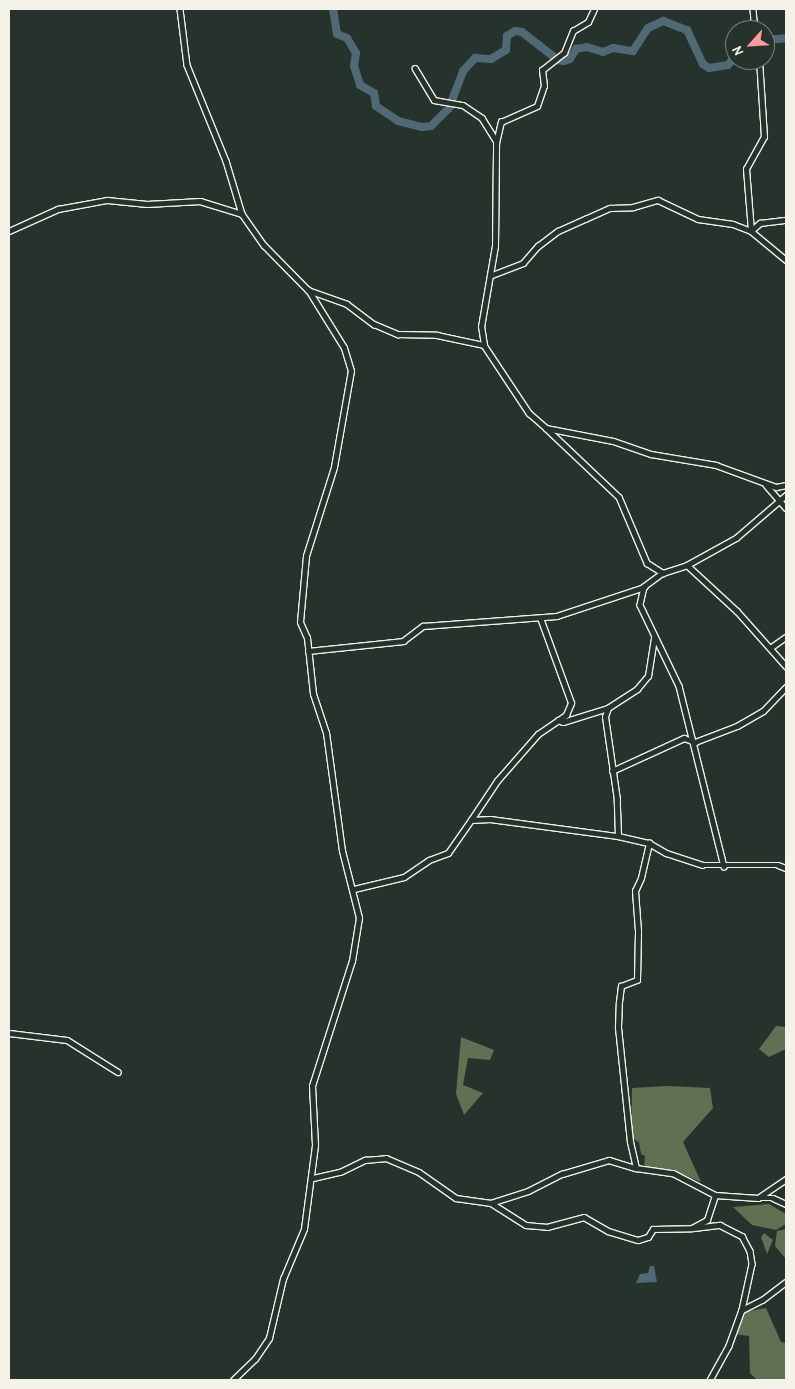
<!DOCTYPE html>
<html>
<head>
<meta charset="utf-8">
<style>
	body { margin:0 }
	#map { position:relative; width:795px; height:1389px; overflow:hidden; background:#26332d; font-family:"Patrick Hand",sans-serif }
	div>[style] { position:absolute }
	.green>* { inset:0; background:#607052 }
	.water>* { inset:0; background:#516975 }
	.river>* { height:8px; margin:-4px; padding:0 4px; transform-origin:4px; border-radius:4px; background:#516975 }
	.roads { filter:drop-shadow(1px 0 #f4f1e8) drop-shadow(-1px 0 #f4f1e8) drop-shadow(0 1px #f4f1e8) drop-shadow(0 -1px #f4f1e8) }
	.street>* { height:4.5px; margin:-2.25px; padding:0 2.25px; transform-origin:2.25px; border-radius:2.25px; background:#26332d }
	span { translate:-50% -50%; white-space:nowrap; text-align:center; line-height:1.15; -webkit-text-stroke:4px #26332d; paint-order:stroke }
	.frame { position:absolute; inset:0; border:10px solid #f4f1e8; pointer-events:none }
	.north { position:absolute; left:725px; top:20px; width:50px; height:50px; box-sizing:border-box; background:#26332d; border:1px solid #787f78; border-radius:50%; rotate:244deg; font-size:14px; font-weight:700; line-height:20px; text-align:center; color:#f4f1e8 }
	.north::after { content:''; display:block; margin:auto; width:18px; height:22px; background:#ff9aa2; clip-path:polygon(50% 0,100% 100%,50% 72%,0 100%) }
</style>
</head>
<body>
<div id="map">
	<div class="green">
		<div style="clip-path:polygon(776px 1026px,786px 1027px,786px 1049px,769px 1057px,759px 1049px)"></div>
		<div style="clip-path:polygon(461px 1037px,494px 1050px,490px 1060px,468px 1058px,463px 1085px,483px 1093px,464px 1115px,456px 1094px)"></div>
		<div style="clip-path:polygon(667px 1086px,710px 1088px,713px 1108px,683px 1142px,701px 1182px,673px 1170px,644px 1168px,645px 1156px,641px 1154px,639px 1142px,631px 1138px,632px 1088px)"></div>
		<div style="clip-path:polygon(769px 1204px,786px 1214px,786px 1224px,776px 1230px,752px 1225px,733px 1207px)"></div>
		<div style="clip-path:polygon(786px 1229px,786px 1259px,775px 1246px,777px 1231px)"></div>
		<div style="clip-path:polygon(764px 1233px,773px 1240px,767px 1254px,761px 1237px)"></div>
		<div style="clip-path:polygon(766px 1308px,781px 1342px,786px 1343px,786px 1380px,757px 1380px,750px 1373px,749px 1336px,734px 1334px,735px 1322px,744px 1312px)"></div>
	</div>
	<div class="water">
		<div style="clip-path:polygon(650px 1266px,654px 1266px,657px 1282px,636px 1283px,640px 1274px,648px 1273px)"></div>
	</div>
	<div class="river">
		<div style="left:333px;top:9px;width:25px;rotate:81deg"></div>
		<div style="left:337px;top:34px;width:11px;rotate:22deg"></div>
		<div style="left:347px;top:38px;width:17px;rotate:59deg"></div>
		<div style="left:356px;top:53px;width:13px;rotate:99deg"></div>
		<div style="left:354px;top:66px;width:20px;rotate:72deg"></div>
		<div style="left:360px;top:85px;width:16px;rotate:30deg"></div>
		<div style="left:374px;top:93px;width:13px;rotate:81deg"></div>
		<div style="left:376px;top:106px;width:27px;rotate:34deg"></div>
		<div style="left:398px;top:121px;width:25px;rotate:14deg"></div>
		<div style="left:422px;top:127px;width:9px;rotate:-6deg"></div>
		<div style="left:431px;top:126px;width:25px;rotate:-45deg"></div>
		<div style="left:449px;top:108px;width:40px;rotate:-69deg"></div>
		<div style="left:463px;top:71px;width:18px;rotate:-47deg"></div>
		<div style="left:475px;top:58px;width:16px;rotate:4deg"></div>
		<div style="left:491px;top:59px;width:17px;rotate:-31deg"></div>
		<div style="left:506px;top:50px;width:14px;rotate:-86deg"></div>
		<div style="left:507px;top:36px;width:9px;rotate:-32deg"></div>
		<div style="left:515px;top:31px;width:7px;rotate:8deg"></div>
		<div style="left:522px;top:32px;width:46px;rotate:37.9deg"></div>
		<div style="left:558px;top:60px;width:6px;rotate:9deg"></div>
		<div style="left:564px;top:61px;width:6px;rotate:-18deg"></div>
		<div style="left:570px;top:59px;width:12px;rotate:-59deg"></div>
		<div style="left:576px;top:49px;width:11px;rotate:-10deg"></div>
		<div style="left:587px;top:47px;width:17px;rotate:17deg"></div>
		<div style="left:603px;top:52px;width:11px;rotate:-22deg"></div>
		<div style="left:613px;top:48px;width:20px;rotate:9deg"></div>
		<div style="left:633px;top:51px;width:27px;rotate:-57deg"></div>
		<div style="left:648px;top:28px;width:17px;rotate:-25deg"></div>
		<div style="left:663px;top:21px;width:26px;rotate:21deg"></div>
		<div style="left:687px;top:30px;width:38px;rotate:65deg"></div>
		<div style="left:703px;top:64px;width:7px;rotate:34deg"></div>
		<div style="left:709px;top:68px;width:19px;rotate:-9deg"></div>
		<div style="left:728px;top:65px;width:11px;rotate:-52deg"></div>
		<div style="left:765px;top:40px;width:21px;rotate:-5deg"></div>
	</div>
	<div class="roads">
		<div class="street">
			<div style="left:180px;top:9px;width:56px;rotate:82.9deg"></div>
			<div style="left:187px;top:65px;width:104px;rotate:67.9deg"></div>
			<div style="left:226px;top:161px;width:55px;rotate:73.2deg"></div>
			<div style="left:242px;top:214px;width:38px;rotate:55deg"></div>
			<div style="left:264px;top:245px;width:63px;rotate:45.6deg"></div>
			<div style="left:308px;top:290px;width:41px;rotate:19.7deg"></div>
			<div style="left:347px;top:304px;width:34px;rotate:37deg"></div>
			<div style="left:374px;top:324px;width:26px;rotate:23deg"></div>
			<div style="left:398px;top:334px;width:39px;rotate:1deg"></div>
			<div style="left:437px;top:335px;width:48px;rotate:12deg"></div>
			<div style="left:484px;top:345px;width:82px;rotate:56.5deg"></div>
			<div style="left:529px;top:413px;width:23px;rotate:41deg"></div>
			<div style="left:546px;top:428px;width:68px;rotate:11deg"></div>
			<div style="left:613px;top:441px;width:40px;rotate:18.9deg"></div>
			<div style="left:651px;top:454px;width:66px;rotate:9.6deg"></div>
			<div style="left:716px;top:465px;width:64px;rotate:20.1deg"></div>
			<div style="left:776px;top:487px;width:10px;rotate:-11deg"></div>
			<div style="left:753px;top:9px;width:21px;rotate:85deg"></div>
			<div style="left:415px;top:68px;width:37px;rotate:59deg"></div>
			<div style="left:434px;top:100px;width:29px;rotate:10deg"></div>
			<div style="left:463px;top:105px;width:23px;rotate:34deg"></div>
			<div style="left:482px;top:118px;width:26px;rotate:58deg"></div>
			<div style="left:9px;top:231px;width:54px;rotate:-24.2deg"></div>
			<div style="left:58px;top:209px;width:50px;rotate:-10.4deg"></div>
			<div style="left:107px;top:200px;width:40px;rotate:5.7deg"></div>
			<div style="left:147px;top:204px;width:53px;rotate:-3.2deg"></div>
			<div style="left:200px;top:201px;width:44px;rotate:17.2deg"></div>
			<div style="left:751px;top:231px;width:62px;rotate:-94.6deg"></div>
			<div style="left:746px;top:169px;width:37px;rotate:-61deg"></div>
			<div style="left:764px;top:137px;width:77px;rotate:-93.7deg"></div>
			<div style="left:751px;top:231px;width:12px;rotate:-42deg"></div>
			<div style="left:760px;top:223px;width:26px;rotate:-7deg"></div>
			<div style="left:492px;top:275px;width:33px;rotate:-21deg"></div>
			<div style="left:523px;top:263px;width:23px;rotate:-49deg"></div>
			<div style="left:538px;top:246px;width:25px;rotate:-37deg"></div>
			<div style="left:558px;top:231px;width:30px;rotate:-24deg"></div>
			<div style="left:585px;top:219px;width:27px;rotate:-24deg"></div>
			<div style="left:610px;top:208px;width:23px;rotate:-2deg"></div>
			<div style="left:633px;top:207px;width:26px;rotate:-16deg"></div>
			<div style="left:658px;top:200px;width:44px;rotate:25.4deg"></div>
			<div style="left:698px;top:219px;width:35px;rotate:8deg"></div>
			<div style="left:733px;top:224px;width:19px;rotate:21deg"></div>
			<div style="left:751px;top:231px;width:45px;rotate:39.6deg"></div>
			<div style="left:484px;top:345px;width:18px;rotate:-99deg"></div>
			<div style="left:481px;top:327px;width:82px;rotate:-80.2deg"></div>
			<div style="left:495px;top:246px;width:103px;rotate:-89.4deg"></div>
			<div style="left:496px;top:143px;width:22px;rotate:-77deg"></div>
			<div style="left:501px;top:122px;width:39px;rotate:-24deg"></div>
			<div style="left:537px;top:106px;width:21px;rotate:-71deg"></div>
			<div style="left:544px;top:86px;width:16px;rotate:-97deg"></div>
			<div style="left:542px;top:70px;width:28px;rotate:-38deg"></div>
			<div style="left:564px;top:53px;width:24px;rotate:-68deg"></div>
			<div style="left:573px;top:31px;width:17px;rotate:-31deg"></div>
			<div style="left:588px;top:22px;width:14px;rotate:-65deg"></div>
			<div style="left:546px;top:428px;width:100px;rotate:43.4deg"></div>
			<div style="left:619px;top:497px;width:72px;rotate:67deg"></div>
			<div style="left:647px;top:563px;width:19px;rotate:32deg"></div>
			<div style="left:663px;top:573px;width:25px;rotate:-18deg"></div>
			<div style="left:687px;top:565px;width:68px;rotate:42.6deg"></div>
			<div style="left:737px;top:611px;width:74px;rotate:48.3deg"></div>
			<div style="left:766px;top:485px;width:30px;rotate:49deg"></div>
			<div style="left:687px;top:565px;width:56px;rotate:-28.9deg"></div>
			<div style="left:736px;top:538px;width:66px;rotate:-40.7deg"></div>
			<div style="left:663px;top:573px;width:24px;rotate:144deg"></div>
			<div style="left:644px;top:587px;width:18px;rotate:103deg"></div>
			<div style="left:640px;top:605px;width:90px;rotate:64.3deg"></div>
			<div style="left:679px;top:686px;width:186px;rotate:76deg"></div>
			<div style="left:770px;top:648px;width:19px;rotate:-35deg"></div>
			<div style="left:308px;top:651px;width:96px;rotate:-6deg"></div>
			<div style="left:403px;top:641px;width:25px;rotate:-37deg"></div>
			<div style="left:423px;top:626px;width:134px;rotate:-4.3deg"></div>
			<div style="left:557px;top:616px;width:92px;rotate:-18.4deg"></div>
			<div style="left:558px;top:720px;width:5px;rotate:22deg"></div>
			<div style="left:563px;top:722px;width:47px;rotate:-17.3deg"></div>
			<div style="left:612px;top:771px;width:79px;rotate:-24.6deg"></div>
			<div style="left:684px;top:738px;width:12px;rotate:20deg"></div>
			<div style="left:695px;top:742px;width:45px;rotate:-20.9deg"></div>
			<div style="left:737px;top:726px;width:30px;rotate:-30deg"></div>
			<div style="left:763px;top:711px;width:33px;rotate:-46deg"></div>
			<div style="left:471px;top:820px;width:47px;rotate:-56.3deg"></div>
			<div style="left:497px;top:781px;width:62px;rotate:-48.9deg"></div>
			<div style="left:538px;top:734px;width:34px;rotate:-34deg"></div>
			<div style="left:566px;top:715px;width:13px;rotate:-67deg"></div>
			<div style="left:571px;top:703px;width:90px;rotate:-110deg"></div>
			<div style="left:618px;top:836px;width:36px;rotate:-92deg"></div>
			<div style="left:617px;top:800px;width:84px;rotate:-98.2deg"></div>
			<div style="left:605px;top:717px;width:9px;rotate:-72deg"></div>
			<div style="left:608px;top:708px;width:35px;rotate:-33deg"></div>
			<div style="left:637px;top:689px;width:17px;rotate:-50deg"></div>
			<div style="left:648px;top:676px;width:39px;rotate:-81deg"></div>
			<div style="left:354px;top:889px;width:51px;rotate:-13.5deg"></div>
			<div style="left:404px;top:877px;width:30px;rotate:-34deg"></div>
			<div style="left:429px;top:860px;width:20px;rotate:-20deg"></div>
			<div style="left:448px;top:853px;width:40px;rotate:-55.1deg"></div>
			<div style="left:471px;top:820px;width:19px;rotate:-3deg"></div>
			<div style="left:490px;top:819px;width:129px;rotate:7.6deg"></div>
			<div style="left:618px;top:836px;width:32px;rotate:13deg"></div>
			<div style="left:649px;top:843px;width:20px;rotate:30deg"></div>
			<div style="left:666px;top:853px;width:38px;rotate:18deg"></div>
			<div style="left:702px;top:865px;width:76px"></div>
			<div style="left:778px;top:865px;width:9px;rotate:21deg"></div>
			<div style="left:9px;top:1033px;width:58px;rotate:6.9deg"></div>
			<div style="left:67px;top:1040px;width:60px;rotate:32.1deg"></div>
			<div style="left:636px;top:1168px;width:27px;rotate:-103deg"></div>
			<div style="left:630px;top:1142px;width:116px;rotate:-96deg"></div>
			<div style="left:618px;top:1027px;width:25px;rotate:-88deg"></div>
			<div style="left:619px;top:1002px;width:16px;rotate:-83deg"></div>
			<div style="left:621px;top:986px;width:17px;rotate:-21deg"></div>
			<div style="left:637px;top:980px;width:49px;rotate:-88.8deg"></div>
			<div style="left:638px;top:931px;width:40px;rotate:-94.3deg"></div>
			<div style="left:635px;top:891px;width:14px;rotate:-65deg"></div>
			<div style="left:641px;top:878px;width:36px;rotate:-77deg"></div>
			<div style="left:313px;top:1178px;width:28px;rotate:-13deg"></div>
			<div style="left:340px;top:1172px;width:28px;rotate:-26deg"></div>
			<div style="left:365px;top:1160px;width:21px;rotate:-5deg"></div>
			<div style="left:386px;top:1158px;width:36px;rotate:23deg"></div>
			<div style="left:419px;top:1172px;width:45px;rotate:35.1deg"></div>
			<div style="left:456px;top:1198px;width:35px;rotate:8deg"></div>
			<div style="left:491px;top:1203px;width:41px;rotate:32.2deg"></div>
			<div style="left:526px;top:1225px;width:21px;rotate:5deg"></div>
			<div style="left:547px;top:1227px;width:38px;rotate:-15deg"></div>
			<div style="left:584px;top:1217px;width:28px;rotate:30deg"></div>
			<div style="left:608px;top:1231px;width:31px;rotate:17deg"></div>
			<div style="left:638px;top:1240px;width:10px;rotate:-17deg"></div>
			<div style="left:648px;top:1237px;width:9px;rotate:-58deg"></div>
			<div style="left:653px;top:1229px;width:39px;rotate:-1deg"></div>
			<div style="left:692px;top:1228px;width:17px;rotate:-28deg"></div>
			<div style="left:707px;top:1220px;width:26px;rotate:-72deg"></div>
			<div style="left:715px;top:1195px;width:43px;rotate:4deg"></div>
			<div style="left:758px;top:1198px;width:34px;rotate:-34deg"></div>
			<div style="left:759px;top:1198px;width:14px"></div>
			<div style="left:773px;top:1198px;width:14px;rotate:25deg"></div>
			<div style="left:491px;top:1203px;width:39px;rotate:-18deg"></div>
			<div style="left:528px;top:1191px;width:38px;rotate:-27deg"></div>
			<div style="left:562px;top:1174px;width:49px;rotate:-16.6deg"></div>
			<div style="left:609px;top:1160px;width:28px;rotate:17deg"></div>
			<div style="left:636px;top:1168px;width:37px;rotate:8deg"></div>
			<div style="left:673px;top:1173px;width:47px;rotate:27.6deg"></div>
			<div style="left:694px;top:1228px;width:26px;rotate:-7deg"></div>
			<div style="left:720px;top:1225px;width:25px;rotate:27deg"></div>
			<div style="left:742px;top:1236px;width:17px;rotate:62deg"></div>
			<div style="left:750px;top:1251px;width:13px;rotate:81deg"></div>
			<div style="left:752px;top:1264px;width:47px;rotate:102.3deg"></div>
			<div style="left:742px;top:1310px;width:38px;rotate:110deg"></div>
			<div style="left:729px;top:1346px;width:39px;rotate:119deg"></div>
			<div style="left:742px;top:1310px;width:22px;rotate:-27deg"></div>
			<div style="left:762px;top:1300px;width:30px;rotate:-37deg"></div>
			<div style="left:233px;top:1380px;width:30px;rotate:-44deg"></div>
			<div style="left:255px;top:1359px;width:25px;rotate:-56deg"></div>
			<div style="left:269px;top:1338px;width:61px;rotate:-76.7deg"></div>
			<div style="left:283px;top:1279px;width:54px;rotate:-67.2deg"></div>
			<div style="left:304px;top:1229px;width:85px;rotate:-82.5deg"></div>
			<div style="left:315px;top:1145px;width:59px;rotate:-92.9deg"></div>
			<div style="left:312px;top:1086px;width:131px;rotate:-72.3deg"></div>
			<div style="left:352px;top:961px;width:44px;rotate:-80.8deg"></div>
			<div style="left:359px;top:918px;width:69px;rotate:-104.2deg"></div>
			<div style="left:342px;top:851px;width:119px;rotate:-97.7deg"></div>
			<div style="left:326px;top:733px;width:41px;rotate:-108.4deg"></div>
			<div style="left:313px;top:694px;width:56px;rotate:-96.1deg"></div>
			<div style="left:307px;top:638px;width:17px;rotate:-114deg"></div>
			<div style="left:300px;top:622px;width:66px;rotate:-84.8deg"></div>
			<div style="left:306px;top:556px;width:93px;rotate:-72.5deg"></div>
			<div style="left:334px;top:467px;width:97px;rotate:-80deg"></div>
			<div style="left:351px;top:371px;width:24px;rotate:-107deg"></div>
			<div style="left:344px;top:348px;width:68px;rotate:-121.8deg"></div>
		</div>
	</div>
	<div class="frame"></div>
	<div class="north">N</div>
</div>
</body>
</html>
